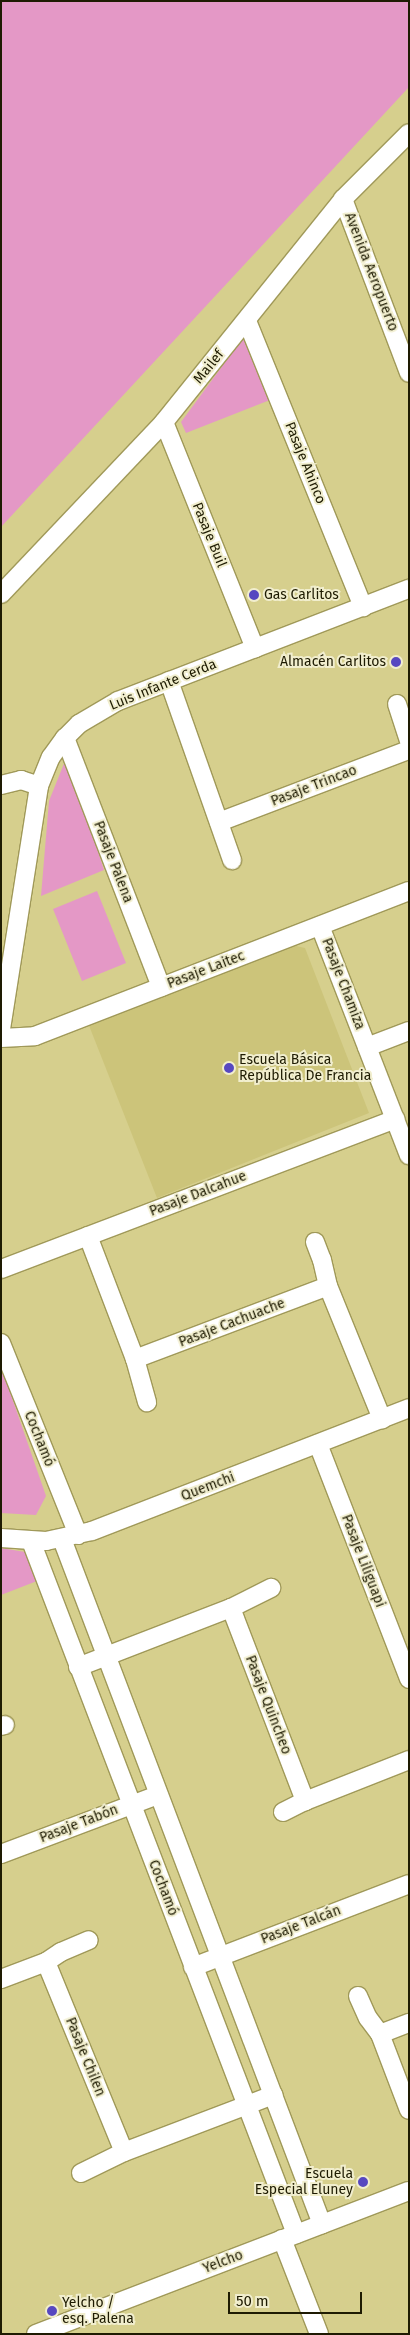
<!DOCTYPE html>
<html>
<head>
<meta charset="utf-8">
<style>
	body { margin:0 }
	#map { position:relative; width:410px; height:2335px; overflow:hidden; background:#d6cf8d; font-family:"Fira Sans",sans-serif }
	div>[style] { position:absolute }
	.built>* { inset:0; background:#ccc47a }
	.green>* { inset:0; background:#e498c6 }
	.roads { filter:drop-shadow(1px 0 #a09959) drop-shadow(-1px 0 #a09959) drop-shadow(0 1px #a09959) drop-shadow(0 -1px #a09959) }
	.minor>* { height:18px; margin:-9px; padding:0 9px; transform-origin:9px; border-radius:9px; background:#fff }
	.dots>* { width:14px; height:14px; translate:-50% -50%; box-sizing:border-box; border:2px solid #f1eece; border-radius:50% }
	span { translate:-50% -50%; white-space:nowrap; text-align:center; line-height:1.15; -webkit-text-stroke:4px #f1eece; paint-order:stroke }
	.street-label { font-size:14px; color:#1e1b02 }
	.poi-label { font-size:14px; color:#1e1b02 }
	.left { translate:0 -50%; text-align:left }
	.right { translate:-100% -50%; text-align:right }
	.frame { position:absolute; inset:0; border:2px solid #1e1b02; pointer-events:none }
	.scale { position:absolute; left:228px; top:2292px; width:134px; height:22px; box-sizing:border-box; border:2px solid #1e1b02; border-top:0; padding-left:6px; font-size:15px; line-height:18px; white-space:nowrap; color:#1e1b02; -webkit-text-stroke:4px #f1eece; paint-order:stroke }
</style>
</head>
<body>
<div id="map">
	<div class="built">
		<div style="clip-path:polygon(292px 945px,305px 948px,369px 1113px,157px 1198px,88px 1023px)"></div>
	</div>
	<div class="green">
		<div style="clip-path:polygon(1px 1px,409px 1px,409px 87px,1px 527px)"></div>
		<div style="clip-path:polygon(246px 334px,270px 400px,186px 433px,181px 422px)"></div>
		<div style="clip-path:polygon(67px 756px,104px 870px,41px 896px,49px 801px)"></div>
		<div style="clip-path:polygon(97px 891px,126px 963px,82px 981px,53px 909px)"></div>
		<div style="clip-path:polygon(1px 1366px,46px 1496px,36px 1515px,1px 1513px)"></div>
		<div style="clip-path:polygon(1px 1548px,25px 1552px,37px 1581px,1px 1595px)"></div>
	</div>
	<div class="roads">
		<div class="minor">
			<div style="left:343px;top:199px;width:186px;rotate:69.2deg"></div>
			<div style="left:247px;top:321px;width:309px;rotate:67.9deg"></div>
			<div style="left:164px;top:422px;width:244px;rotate:68.1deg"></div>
			<div style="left:1px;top:594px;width:237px;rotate:-46.5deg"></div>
			<div style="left:164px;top:422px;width:286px;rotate:-51.2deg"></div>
			<div style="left:343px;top:199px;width:93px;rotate:-45deg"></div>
			<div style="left:169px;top:681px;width:190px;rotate:70.6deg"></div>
			<div style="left:397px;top:704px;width:40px;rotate:72deg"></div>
			<div style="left:65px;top:738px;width:267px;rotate:68.9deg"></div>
			<div style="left:1px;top:785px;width:21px;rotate:-14deg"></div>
			<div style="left:21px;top:780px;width:19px;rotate:18deg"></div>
			<div style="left:219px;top:822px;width:203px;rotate:-20.8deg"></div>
			<div style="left:320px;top:926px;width:246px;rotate:68.8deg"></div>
			<div style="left:1px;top:1029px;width:246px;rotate:-81.1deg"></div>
			<div style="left:39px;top:786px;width:31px;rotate:-68deg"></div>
			<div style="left:51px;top:757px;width:24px;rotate:-54deg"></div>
			<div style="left:65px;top:738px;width:20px;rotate:-45deg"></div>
			<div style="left:79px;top:724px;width:45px;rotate:-30.5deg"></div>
			<div style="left:118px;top:701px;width:312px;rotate:-21.1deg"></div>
			<div style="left:1px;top:1038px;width:34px;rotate:-3deg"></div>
			<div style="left:35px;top:1036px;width:401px;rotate:-21.2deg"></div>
			<div style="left:367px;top:1047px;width:45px;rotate:-20.9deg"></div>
			<div style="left:88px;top:1236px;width:132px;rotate:69.1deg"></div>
			<div style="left:135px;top:1359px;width:45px;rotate:74.4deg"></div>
			<div style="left:315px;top:1242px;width:19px;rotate:69deg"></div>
			<div style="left:322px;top:1260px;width:27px;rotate:77deg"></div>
			<div style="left:328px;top:1286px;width:144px;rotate:67.9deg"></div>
			<div style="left:1px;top:1269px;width:422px;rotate:-20.8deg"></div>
			<div style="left:1px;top:1343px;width:207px;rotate:68.1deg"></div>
			<div style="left:135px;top:1359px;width:206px;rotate:-20.7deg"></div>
			<div style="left:318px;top:1444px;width:252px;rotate:68.8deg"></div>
			<div style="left:1px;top:1538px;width:45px;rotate:3.8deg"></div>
			<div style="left:46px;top:1541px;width:47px;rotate:-12.3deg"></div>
			<div style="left:92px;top:1531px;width:340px;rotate:-21.2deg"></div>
			<div style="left:62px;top:1539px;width:733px;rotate:69.22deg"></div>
			<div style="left:31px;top:1541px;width:742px;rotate:69.07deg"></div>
			<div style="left:231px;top:1608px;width:207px;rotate:69deg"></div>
			<div style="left:78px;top:1667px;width:164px;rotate:-21.1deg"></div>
			<div style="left:231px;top:1608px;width:45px;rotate:-26.6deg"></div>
			<div style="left:1px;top:1726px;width:4px;rotate:-14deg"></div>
			<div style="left:283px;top:1812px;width:25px;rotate:-27deg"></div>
			<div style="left:305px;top:1801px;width:112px;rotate:-21.5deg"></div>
			<div style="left:1px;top:1854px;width:168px;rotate:-20.6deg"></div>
			<div style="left:46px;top:1962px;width:205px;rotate:67.7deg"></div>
			<div style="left:193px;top:1967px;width:231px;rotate:-21deg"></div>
			<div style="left:1px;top:1979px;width:48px;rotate:-20.7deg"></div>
			<div style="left:46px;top:1962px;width:18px;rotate:-34deg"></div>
			<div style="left:61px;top:1952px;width:30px;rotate:-23deg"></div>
			<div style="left:358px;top:1996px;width:24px;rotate:66deg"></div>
			<div style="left:368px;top:2018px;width:20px;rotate:53deg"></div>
			<div style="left:380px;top:2034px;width:81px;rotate:69.1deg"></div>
			<div style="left:380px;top:2034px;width:31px;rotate:-21deg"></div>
			<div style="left:81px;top:2173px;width:48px;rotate:-26deg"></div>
			<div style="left:124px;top:2152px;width:160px;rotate:-20.9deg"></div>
			<div style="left:282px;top:2239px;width:102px;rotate:68.7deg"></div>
			<div style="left:36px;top:2334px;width:399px;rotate:-21deg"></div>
		</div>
	</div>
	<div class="dots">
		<div style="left:254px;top:595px;background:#5748c0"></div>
		<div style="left:396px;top:662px;background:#5748c0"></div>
		<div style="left:229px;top:1068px;background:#5748c0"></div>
		<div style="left:363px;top:2182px;background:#5748c0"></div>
		<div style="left:52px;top:2311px;background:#5748c0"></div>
	</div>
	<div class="street-label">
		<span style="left:371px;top:272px;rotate:69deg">Avenida Aeropuerto</span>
		<span style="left:209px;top:367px;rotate:-51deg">Mailef</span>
		<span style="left:305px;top:463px;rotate:68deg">Pasaje Ahinco</span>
		<span style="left:209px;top:535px;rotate:68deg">Pasaje Buil</span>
		<span style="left:163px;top:685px;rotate:-22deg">Luis Infante Cerda</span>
		<span style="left:314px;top:786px;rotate:-21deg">Pasaje Trincao</span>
		<span style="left:113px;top:862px;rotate:69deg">Pasaje Palena</span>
		<span style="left:206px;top:970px;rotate:-21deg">Pasaje Laitec</span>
		<span style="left:343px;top:984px;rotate:69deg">Pasaje Chamiza</span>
		<span style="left:198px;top:1194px;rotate:-21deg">Pasaje Dalcahue</span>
		<span style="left:232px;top:1323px;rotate:-21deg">Pasaje Cachuache</span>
		<span style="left:39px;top:1439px;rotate:68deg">Cochamó</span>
		<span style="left:208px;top:1487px;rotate:-21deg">Quemchi</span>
		<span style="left:363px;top:1561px;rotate:69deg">Pasaje Liliguapi</span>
		<span style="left:268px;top:1705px;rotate:69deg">Pasaje Quincheo</span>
		<span style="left:79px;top:1824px;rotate:-21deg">Pasaje Tabón</span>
		<span style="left:163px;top:1888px;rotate:69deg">Cochamó</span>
		<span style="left:301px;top:1925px;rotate:-21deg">Pasaje Talcán</span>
		<span style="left:85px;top:2057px;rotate:68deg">Pasaje Chilen</span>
		<span style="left:223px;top:2262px;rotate:-21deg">Yelcho</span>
	</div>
	<div class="poi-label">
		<span class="left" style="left:264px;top:595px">Gas Carlitos</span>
		<span class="right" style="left:386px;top:662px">Almacén Carlitos</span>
		<span class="left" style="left:239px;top:1068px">Escuela Básica<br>República De Francia</span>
		<span class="right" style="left:353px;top:2182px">Escuela<br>Especial Eluney</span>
		<span class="left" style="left:62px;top:2311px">Yelcho /<br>esq. Palena</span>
	</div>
	<div class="frame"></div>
	<div class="scale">50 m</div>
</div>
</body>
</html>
